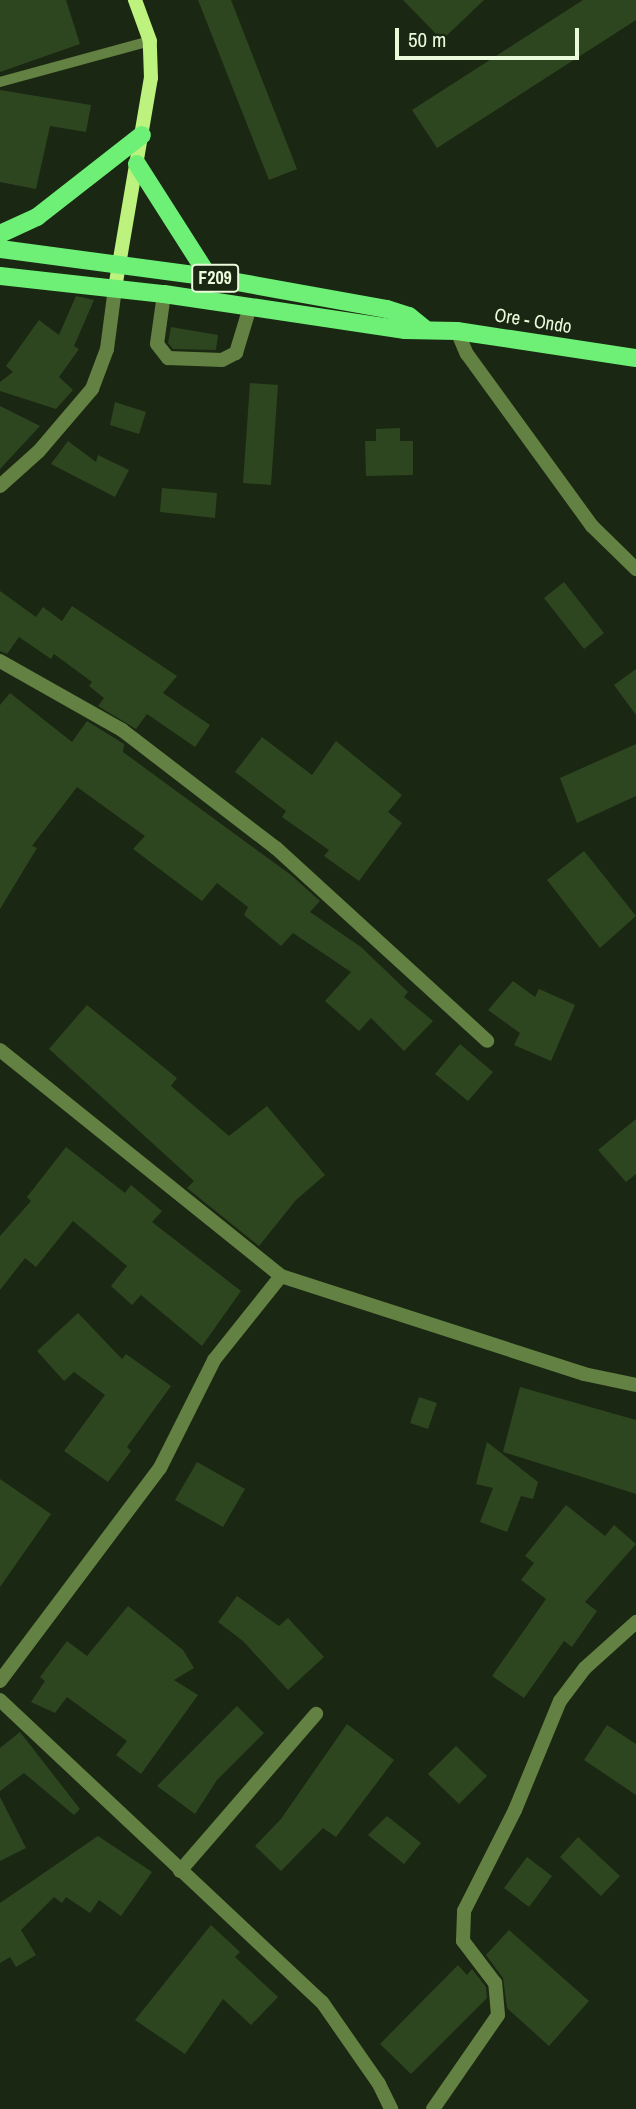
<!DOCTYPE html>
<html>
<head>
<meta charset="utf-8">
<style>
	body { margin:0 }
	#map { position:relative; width:636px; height:2109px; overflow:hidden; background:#1a2712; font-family:"Archivo Narrow",sans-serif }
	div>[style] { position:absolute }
	.building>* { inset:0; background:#2e4620 }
	.lane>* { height:10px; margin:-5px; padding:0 5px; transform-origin:5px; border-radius:5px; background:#638142 }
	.street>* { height:14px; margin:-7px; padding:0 7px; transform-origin:7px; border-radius:7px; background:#638142 }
	.secondary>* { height:14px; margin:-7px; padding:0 7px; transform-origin:7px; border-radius:7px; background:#bcf27d }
	.primary>* { height:18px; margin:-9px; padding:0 9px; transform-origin:9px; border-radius:9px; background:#6ef076 }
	span { translate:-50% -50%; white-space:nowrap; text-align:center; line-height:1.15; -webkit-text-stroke:5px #1a2712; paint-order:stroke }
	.shield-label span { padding:2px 5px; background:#1a2712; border:2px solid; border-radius:5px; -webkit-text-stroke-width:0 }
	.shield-label { font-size:18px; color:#eafbdc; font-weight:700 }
	.street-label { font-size:19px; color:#eafbdc }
	.scale { position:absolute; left:395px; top:28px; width:184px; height:32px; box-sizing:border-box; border:4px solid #eafbdc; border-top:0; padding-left:9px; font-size:21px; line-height:24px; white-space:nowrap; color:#eafbdc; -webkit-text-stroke:5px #1a2712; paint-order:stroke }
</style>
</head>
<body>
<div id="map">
	<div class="building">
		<div style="clip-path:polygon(0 0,66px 0,80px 44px,0 72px)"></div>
		<div style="clip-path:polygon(198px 0,231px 0,297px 169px,269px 180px)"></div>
		<div style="clip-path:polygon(403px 0,484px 0,442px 40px)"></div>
		<div style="clip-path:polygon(583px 0,636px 0,636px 20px,437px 148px,412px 110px)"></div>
		<div style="clip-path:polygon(0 90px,91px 105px,86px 132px,50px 126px,36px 189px,0 182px)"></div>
		<div style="clip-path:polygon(76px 296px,94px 300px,74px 346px,79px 349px,59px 377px,73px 390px,56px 409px,0 391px,0 382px,13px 372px,6px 366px,39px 320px,59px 335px)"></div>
		<div style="clip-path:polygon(171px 327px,218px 335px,216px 350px,173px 349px,168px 343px)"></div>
		<div style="clip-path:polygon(250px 383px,278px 385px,271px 485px,243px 483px)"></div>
		<div style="clip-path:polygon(115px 402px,146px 412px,139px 434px,110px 425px)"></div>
		<div style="clip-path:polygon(0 406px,40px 426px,0 469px)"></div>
		<div style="clip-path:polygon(400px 428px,400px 441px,413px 441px,413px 475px,366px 476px,365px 441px,376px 441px,376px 429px)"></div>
		<div style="clip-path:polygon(68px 441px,96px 462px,98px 455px,129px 470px,115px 497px,51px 464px)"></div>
		<div style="clip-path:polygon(162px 488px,217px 493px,215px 518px,160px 512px)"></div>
		<div style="clip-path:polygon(564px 582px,604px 633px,584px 649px,544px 598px)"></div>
		<div style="clip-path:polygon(0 591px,36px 617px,43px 607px,62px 621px,72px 606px,177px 676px,163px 693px,210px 725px,195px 747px,147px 714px,136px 729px,98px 706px,104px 698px,89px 686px,92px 682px,54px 654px,51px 659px,19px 637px,7px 654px,0 651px)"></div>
		<div style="clip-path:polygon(636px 669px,636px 715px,614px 685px)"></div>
		<div style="clip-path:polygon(10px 693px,72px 742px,87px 721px,124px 744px,123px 752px,291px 875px,320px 901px,310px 912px,361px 947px,408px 992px,404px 997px,433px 1021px,404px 1051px,371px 1018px,359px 1031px,325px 1001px,351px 972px,293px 933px,281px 946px,244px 915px,248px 907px,217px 883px,202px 901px,133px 849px,145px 836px,77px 787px,32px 846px,37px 848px,0 909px,0 705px)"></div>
		<div style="clip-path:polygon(262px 737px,312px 775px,336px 741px,402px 795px,388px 812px,402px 823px,359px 881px,324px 856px,329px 850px,282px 817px,286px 811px,235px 772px)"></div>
		<div style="clip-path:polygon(636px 744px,636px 796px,577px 823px,560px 778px)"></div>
		<div style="clip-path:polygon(584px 851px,636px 916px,600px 948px,547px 880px)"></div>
		<div style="clip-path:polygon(513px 981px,535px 997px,539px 989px,575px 1005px,551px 1061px,514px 1045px,520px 1033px,488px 1010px)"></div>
		<div style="clip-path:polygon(87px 1005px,177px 1078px,171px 1086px,229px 1136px,267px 1106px,325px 1175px,296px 1200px,259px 1246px,187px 1188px,194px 1181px,49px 1049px)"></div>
		<div style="clip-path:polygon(460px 1044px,493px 1072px,468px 1101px,435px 1074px)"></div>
		<div style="clip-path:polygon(636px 1119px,636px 1174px,626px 1182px,598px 1150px)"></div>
		<div style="clip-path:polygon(66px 1147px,125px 1193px,131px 1185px,162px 1211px,152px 1222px,241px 1291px,202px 1346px,141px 1295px,132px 1305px,111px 1286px,127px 1266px,73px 1221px,36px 1267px,25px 1258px,0 1290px,0 1236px,31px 1201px,27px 1197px)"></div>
		<div style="clip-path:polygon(78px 1313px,122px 1359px,126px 1354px,171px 1386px,127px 1447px,131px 1451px,108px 1482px,64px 1451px,105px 1395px,74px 1372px,64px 1381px,37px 1351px)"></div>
		<div style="clip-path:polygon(520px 1387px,636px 1420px,636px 1494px,503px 1452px)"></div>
		<div style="clip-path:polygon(419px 1397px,437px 1403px,428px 1429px,410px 1423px)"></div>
		<div style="clip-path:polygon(487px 1442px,538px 1482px,533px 1499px,521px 1496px,507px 1532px,480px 1522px,493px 1488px,476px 1484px)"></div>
		<div style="clip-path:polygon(197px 1462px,245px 1489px,223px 1527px,175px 1500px)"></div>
		<div style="clip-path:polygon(0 1479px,51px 1514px,0 1587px)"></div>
		<div style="clip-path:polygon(566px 1505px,605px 1536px,614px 1525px,636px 1544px,585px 1602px,597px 1611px,572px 1647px,564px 1641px,524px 1698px,492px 1676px,546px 1599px,521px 1580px,534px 1563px,525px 1556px)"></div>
		<div style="clip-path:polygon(237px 1596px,279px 1626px,288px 1618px,324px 1657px,288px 1690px,243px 1641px,218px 1622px)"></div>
		<div style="clip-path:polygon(128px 1606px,183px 1650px,194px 1668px,174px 1680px,198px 1695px,141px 1774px,116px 1755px,127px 1741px,67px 1697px,55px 1713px,31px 1702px,45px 1681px,40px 1677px,67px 1641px,87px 1656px)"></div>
		<div style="clip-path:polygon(237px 1706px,264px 1733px,217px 1780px,195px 1814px,157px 1786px)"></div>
		<div style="clip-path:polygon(347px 1724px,394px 1760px,336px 1837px,323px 1828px,281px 1871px,255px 1846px,281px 1819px)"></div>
		<div style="clip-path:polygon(607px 1725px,636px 1744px,636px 1795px,584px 1760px)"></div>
		<div style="clip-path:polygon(20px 1732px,80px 1809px,74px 1815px,24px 1773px,0 1791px,0 1748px)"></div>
		<div style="clip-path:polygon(456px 1746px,487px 1776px,459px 1804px,428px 1774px)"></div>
		<div style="clip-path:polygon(0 1797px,26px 1848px,0 1861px)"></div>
		<div style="clip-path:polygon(387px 1816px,421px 1843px,404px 1864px,368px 1835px)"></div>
		<div style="clip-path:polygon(98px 1836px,152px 1872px,121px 1916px,99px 1900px,90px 1913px,66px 1897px,62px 1903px,54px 1897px,21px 1930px,36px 1955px,16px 1967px,10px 1957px,0 1963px,0 1903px)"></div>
		<div style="clip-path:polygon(578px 1837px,620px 1876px,601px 1896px,560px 1857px)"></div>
		<div style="clip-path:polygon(527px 1857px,552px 1876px,529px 1907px,504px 1888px)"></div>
		<div style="clip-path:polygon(211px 1925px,240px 1952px,235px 1957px,278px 1997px,251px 2025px,223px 1999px,185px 2054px,135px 2020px)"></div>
		<div style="clip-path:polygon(509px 1930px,589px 2001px,549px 2046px,507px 2008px,503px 1978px,486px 1955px)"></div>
		<div style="clip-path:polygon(458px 1965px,467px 1975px,472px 1969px,486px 1987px,487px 1998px,411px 2074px,380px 2044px)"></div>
	</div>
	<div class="lane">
		<div style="left:0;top:82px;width:156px;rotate:-15.3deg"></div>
	</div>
	<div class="street">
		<div style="left:164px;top:294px;width:50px;rotate:98deg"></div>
		<div style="left:157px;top:344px;width:18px;rotate:52deg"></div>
		<div style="left:168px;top:358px;width:54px;rotate:2.1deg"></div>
		<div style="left:222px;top:360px;width:16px;rotate:-27deg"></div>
		<div style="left:236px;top:353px;width:48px;rotate:-73.1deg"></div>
		<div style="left:457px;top:331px;width:25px;rotate:67deg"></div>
		<div style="left:467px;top:354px;width:213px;rotate:54deg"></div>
		<div style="left:592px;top:526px;width:62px;rotate:44.3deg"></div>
		<div style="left:0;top:486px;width:52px;rotate:-41.9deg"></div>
		<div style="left:39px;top:451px;width:82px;rotate:-49.5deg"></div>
		<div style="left:92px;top:389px;width:43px;rotate:-69.4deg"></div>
		<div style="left:107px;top:349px;width:62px;rotate:-82.5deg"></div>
		<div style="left:0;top:661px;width:140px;rotate:29.5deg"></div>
		<div style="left:122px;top:730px;width:194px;rotate:37.5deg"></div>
		<div style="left:276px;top:848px;width:286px;rotate:42.4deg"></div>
		<div style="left:0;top:1050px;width:361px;rotate:38.8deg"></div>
		<div style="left:281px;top:1276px;width:318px;rotate:17.9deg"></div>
		<div style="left:584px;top:1374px;width:53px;rotate:11.9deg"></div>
		<div style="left:0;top:1681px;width:266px;rotate:-53.1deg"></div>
		<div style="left:160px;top:1468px;width:121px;rotate:-63.4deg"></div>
		<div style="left:214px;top:1360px;width:107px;rotate:-51.4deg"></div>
		<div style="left:0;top:1700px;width:441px;rotate:43.2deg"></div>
		<div style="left:322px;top:2002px;width:100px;rotate:55.2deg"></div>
		<div style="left:379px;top:2084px;width:28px;rotate:64deg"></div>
		<div style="left:180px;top:1871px;width:208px;rotate:-49.1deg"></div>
		<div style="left:433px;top:2109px;width:114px;rotate:-55.3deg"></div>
		<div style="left:498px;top:2015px;width:32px;rotate:-95deg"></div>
		<div style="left:495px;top:1983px;width:53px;rotate:-127.3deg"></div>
		<div style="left:463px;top:1941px;width:30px;rotate:-88deg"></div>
		<div style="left:464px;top:1911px;width:113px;rotate:-63.2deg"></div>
		<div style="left:515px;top:1810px;width:118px;rotate:-67.6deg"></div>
		<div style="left:560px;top:1701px;width:41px;rotate:-52.9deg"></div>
		<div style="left:585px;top:1668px;width:69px;rotate:-42deg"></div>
	</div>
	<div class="secondary">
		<div style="left:115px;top:288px;width:213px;rotate:-80.3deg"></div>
		<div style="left:151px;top:78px;width:37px;rotate:-92deg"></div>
		<div style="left:150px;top:41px;width:44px;rotate:-110.1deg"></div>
	</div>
	<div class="primary">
		<div style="left:137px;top:164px;width:134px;rotate:57.5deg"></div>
		<div style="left:0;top:234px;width:41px;rotate:-24.7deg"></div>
		<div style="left:37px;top:217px;width:133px;rotate:-38deg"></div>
		<div style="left:0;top:249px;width:211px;rotate:7.6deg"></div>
		<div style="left:209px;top:277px;width:181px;rotate:10.2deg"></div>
		<div style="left:387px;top:309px;width:23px;rotate:18deg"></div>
		<div style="left:409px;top:316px;width:19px;rotate:39deg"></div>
		<div style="left:0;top:276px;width:165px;rotate:6.3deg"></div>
		<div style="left:164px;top:294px;width:244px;rotate:8.5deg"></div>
		<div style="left:405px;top:330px;width:52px;rotate:1.1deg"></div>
		<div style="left:457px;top:331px;width:181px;rotate:8.6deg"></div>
	</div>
	<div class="shield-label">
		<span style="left:215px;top:278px">F209</span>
	</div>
	<div class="street-label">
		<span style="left:533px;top:321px;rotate:9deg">Ore - Ondo</span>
	</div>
	<div class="scale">50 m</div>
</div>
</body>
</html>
